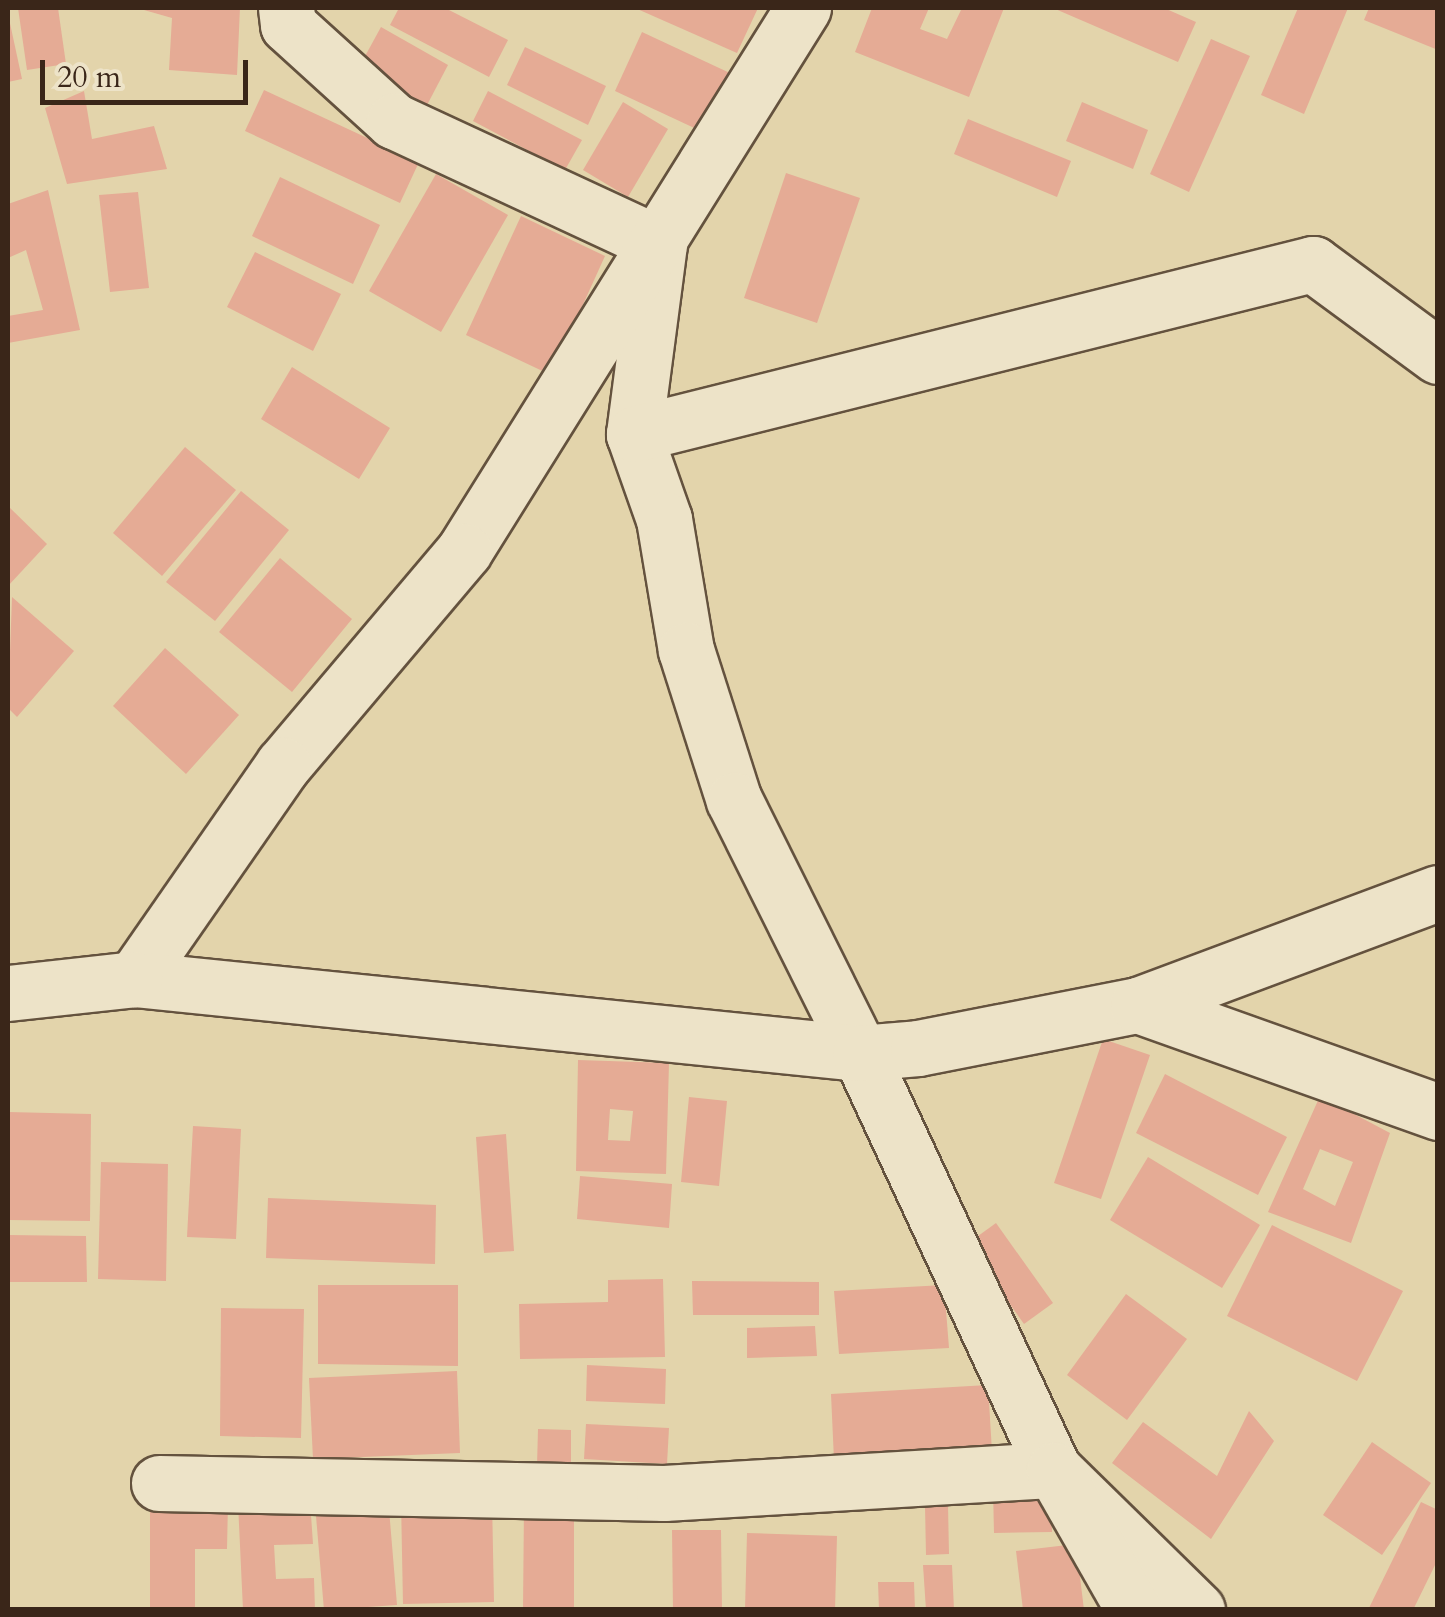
<!DOCTYPE html>
<html>
<head>
<meta charset="utf-8">
<style>
	body { margin:0 }
	#map { position:relative; width:1445px; height:1617px; overflow:hidden; background:#e3d4ab; font-family:Cardo,serif }
	div>[style] { position:absolute }
	.building>* { inset:0; background:#e5ab95 }
	.roads { filter:drop-shadow(2px 0 #64523e) drop-shadow(-2px 0 #64523e) drop-shadow(0 2px #64523e) drop-shadow(0 -2px #64523e) }
	.minor>* { height:55px; margin:-27.5px; padding:0 27.5px; transform-origin:27.5px; border-radius:27.5px; background:#ede3c8 }
	span { translate:-50% -50%; white-space:nowrap; text-align:center; line-height:1.15; -webkit-text-stroke:8px #ede3c8; paint-order:stroke }
	.frame { position:absolute; inset:0; border:10px solid #3a2619; pointer-events:none }
	.scale { position:absolute; left:40px; top:60px; width:208px; height:45px; box-sizing:border-box; border:5px solid #3a2619; border-top:0; padding-left:12px; font-size:30px; line-height:35px; white-space:nowrap; color:#3a2619; -webkit-text-stroke:8px #ede3c8; paint-order:stroke }
</style>
</head>
<body>
<div id="map">
	<div class="building">
		<div style="clip-path:polygon(18px 8px,58px 8px,66px 64px,27px 70px)"></div>
		<div style="clip-path:polygon(137px 8px,240px 8px,237px 75px,169px 70px,172px 18px)"></div>
		<div style="clip-path:polygon(399px 8px,445px 8px,508px 40px,489px 77px,390px 25px)"></div>
		<div style="clip-path:polygon(635px 8px,758px 8px,737px 53px)"></div>
		<div style="clip-path:polygon(872px 8px,929px 8px,920px 29px,947px 39px,962px 8px,1004px 8px,969px 97px,855px 52px)"></div>
		<div style="clip-path:polygon(1053px 8px,1164px 8px,1196px 22px,1178px 62px)"></div>
		<div style="clip-path:polygon(1298px 8px,1348px 8px,1304px 114px,1261px 95px)"></div>
		<div style="clip-path:polygon(1369px 8px,1438px 8px,1438px 50px,1364px 20px)"></div>
		<div style="clip-path:polygon(8px 14px,22px 79px,8px 82px)"></div>
		<div style="clip-path:polygon(381px 27px,448px 65px,426px 107px,358px 69px)"></div>
		<div style="clip-path:polygon(642px 32px,732px 74px,705px 133px,615px 91px)"></div>
		<div style="clip-path:polygon(1211px 39px,1250px 56px,1189px 192px,1150px 174px)"></div>
		<div style="clip-path:polygon(525px 47px,606px 86px,588px 125px,507px 85px)"></div>
		<div style="clip-path:polygon(264px 90px,419px 162px,400px 203px,245px 131px)"></div>
		<div style="clip-path:polygon(84px 91px,92px 139px,154px 126px,167px 169px,67px 184px,45px 108px)"></div>
		<div style="clip-path:polygon(488px 91px,582px 140px,565px 170px,473px 121px)"></div>
		<div style="clip-path:polygon(623px 102px,668px 129px,628px 197px,583px 170px)"></div>
		<div style="clip-path:polygon(1082px 102px,1148px 130px,1133px 169px,1066px 141px)"></div>
		<div style="clip-path:polygon(968px 119px,1071px 161px,1057px 197px,954px 154px)"></div>
		<div style="clip-path:polygon(786px 173px,860px 198px,817px 323px,744px 298px)"></div>
		<div style="clip-path:polygon(436px 174px,508px 215px,441px 332px,369px 291px)"></div>
		<div style="clip-path:polygon(280px 177px,380px 225px,353px 284px,252px 236px)"></div>
		<div style="clip-path:polygon(48px 190px,80px 330px,8px 343px,8px 316px,43px 310px,26px 250px,8px 258px,8px 204px)"></div>
		<div style="clip-path:polygon(138px 192px,149px 288px,110px 292px,99px 195px)"></div>
		<div style="clip-path:polygon(521px 216px,605px 256px,551px 375px,466px 335px)"></div>
		<div style="clip-path:polygon(255px 252px,341px 294px,313px 351px,227px 307px)"></div>
		<div style="clip-path:polygon(292px 367px,390px 428px,359px 479px,261px 419px)"></div>
		<div style="clip-path:polygon(185px 447px,236px 490px,162px 576px,113px 533px)"></div>
		<div style="clip-path:polygon(241px 491px,289px 530px,215px 621px,166px 582px)"></div>
		<div style="clip-path:polygon(8px 506px,47px 544px,8px 586px)"></div>
		<div style="clip-path:polygon(280px 558px,352px 619px,292px 692px,219px 632px)"></div>
		<div style="clip-path:polygon(12px 597px,74px 651px,17px 717px,8px 708px)"></div>
		<div style="clip-path:polygon(165px 648px,239px 715px,186px 774px,113px 706px)"></div>
		<div style="clip-path:polygon(1103px 1039px,1150px 1055px,1101px 1199px,1054px 1183px)"></div>
		<div style="clip-path:polygon(evenodd,578px 1060px,669px 1063px,666px 1174px,576px 1171px,578px 1060px,610px 1109px,633px 1111px,630px 1141px,608px 1140px,610px 1109px)"></div>
		<div style="clip-path:polygon(1165px 1074px,1287px 1137px,1258px 1195px,1136px 1133px)"></div>
		<div style="clip-path:polygon(evenodd,1320px 1096px,1390px 1133px,1351px 1243px,1268px 1212px,1320px 1096px,1320px 1149px,1353px 1162px,1335px 1206px,1303px 1189px,1320px 1149px)"></div>
		<div style="clip-path:polygon(689px 1097px,727px 1101px,719px 1186px,681px 1182px)"></div>
		<div style="clip-path:polygon(8px 1112px,91px 1114px,90px 1221px,8px 1220px)"></div>
		<div style="clip-path:polygon(193px 1126px,241px 1129px,236px 1239px,187px 1237px)"></div>
		<div style="clip-path:polygon(506px 1134px,514px 1251px,484px 1253px,476px 1137px)"></div>
		<div style="clip-path:polygon(1148px 1157px,1260px 1225px,1222px 1288px,1110px 1220px)"></div>
		<div style="clip-path:polygon(101px 1162px,168px 1164px,166px 1281px,98px 1279px)"></div>
		<div style="clip-path:polygon(580px 1176px,672px 1184px,669px 1228px,577px 1219px)"></div>
		<div style="clip-path:polygon(268px 1198px,436px 1205px,435px 1264px,266px 1258px)"></div>
		<div style="clip-path:polygon(996px 1223px,1053px 1303px,1024px 1324px,967px 1244px)"></div>
		<div style="clip-path:polygon(1272px 1225px,1403px 1291px,1357px 1381px,1227px 1316px)"></div>
		<div style="clip-path:polygon(8px 1235px,86px 1236px,87px 1282px,8px 1282px)"></div>
		<div style="clip-path:polygon(663px 1279px,665px 1357px,520px 1359px,519px 1304px,608px 1302px,608px 1280px)"></div>
		<div style="clip-path:polygon(692px 1281px,819px 1282px,819px 1315px,693px 1315px)"></div>
		<div style="clip-path:polygon(318px 1285px,458px 1285px,458px 1366px,318px 1364px)"></div>
		<div style="clip-path:polygon(944px 1285px,949px 1348px,839px 1354px,834px 1291px)"></div>
		<div style="clip-path:polygon(1126px 1294px,1187px 1339px,1127px 1420px,1067px 1375px)"></div>
		<div style="clip-path:polygon(221px 1308px,304px 1309px,301px 1438px,220px 1436px)"></div>
		<div style="clip-path:polygon(815px 1326px,817px 1356px,747px 1358px,747px 1328px)"></div>
		<div style="clip-path:polygon(587px 1365px,666px 1369px,665px 1404px,586px 1401px)"></div>
		<div style="clip-path:polygon(457px 1371px,460px 1453px,313px 1459px,309px 1378px)"></div>
		<div style="clip-path:polygon(988px 1385px,992px 1452px,834px 1460px,831px 1394px)"></div>
		<div style="clip-path:polygon(1249px 1411px,1274px 1441px,1211px 1539px,1112px 1463px,1143px 1422px,1217px 1476px)"></div>
		<div style="clip-path:polygon(586px 1424px,669px 1428px,667px 1464px,584px 1459px)"></div>
		<div style="clip-path:polygon(538px 1429px,571px 1430px,571px 1466px,537px 1466px)"></div>
		<div style="clip-path:polygon(1372px 1442px,1431px 1483px,1382px 1555px,1323px 1515px)"></div>
		<div style="clip-path:polygon(1051px 1487px,1052px 1532px,994px 1533px,993px 1489px)"></div>
		<div style="clip-path:polygon(492px 1499px,494px 1602px,403px 1604px,401px 1501px)"></div>
		<div style="clip-path:polygon(310px 1500px,313px 1544px,274px 1545px,276px 1579px,314px 1578px,315px 1610px,243px 1610px,238px 1503px)"></div>
		<div style="clip-path:polygon(1421px 1502px,1438px 1510px,1438px 1559px,1413px 1610px,1368px 1610px)"></div>
		<div style="clip-path:polygon(150px 1503px,228px 1503px,227px 1549px,195px 1549px,195px 1610px,150px 1610px)"></div>
		<div style="clip-path:polygon(948px 1505px,949px 1554px,926px 1555px,925px 1506px)"></div>
		<div style="clip-path:polygon(524px 1506px,574px 1507px,574px 1610px,523px 1610px)"></div>
		<div style="clip-path:polygon(389px 1509px,397px 1605px,324px 1610px,316px 1516px)"></div>
		<div style="clip-path:polygon(672px 1530px,721px 1530px,722px 1610px,673px 1610px)"></div>
		<div style="clip-path:polygon(747px 1533px,837px 1536px,835px 1610px,745px 1610px)"></div>
		<div style="clip-path:polygon(1076px 1544px,1084px 1610px,1023px 1610px,1016px 1551px)"></div>
		<div style="clip-path:polygon(923px 1565px,952px 1565px,954px 1610px,926px 1610px)"></div>
		<div style="clip-path:polygon(878px 1582px,914px 1582px,915px 1610px,879px 1610px)"></div>
	</div>
	<div class="roads">
		<div class="minor">
			<div style="left:286px;top:8px;width:17px;rotate:83deg"></div>
			<div style="left:288px;top:25px;width:143px;rotate:42.2deg"></div>
			<div style="left:394px;top:121px;width:292px;rotate:24.9deg"></div>
			<div style="left:659px;top:244px;width:192px;rotate:97.5deg"></div>
			<div style="left:634px;top:434px;width:90px;rotate:70.6deg"></div>
			<div style="left:664px;top:519px;width:133px;rotate:80.5deg"></div>
			<div style="left:686px;top:650px;width:157px;rotate:72.3deg"></div>
			<div style="left:734px;top:800px;width:283px;rotate:63.5deg"></div>
			<div style="left:860px;top:1053px;width:460px;rotate:65.1deg"></div>
			<div style="left:1054px;top:1470px;width:200px;rotate:44.4deg"></div>
			<div style="left:803px;top:8px;width:640px;rotate:121.98deg"></div>
			<div style="left:464px;top:551px;width:280px;rotate:130.2deg"></div>
			<div style="left:283px;top:765px;width:261px;rotate:124.8deg"></div>
			<div style="left:134px;top:979px;width:730px;rotate:5.82deg"></div>
			<div style="left:860px;top:1053px;width:58px;rotate:-4.9deg"></div>
			<div style="left:918px;top:1048px;width:224px;rotate:-11.1deg"></div>
			<div style="left:1138px;top:1005px;width:320px;rotate:-20.5deg"></div>
			<div style="left:634px;top:434px;width:700px;rotate:-14.06deg"></div>
			<div style="left:1313px;top:264px;width:155px;rotate:36.4deg"></div>
			<div style="left:8px;top:993px;width:127px;rotate:-6.3deg"></div>
			<div style="left:1138px;top:1005px;width:319px;rotate:19.6deg"></div>
			<div style="left:159px;top:1483px;width:505px;rotate:1.13deg"></div>
			<div style="left:664px;top:1493px;width:391px;rotate:-3.4deg"></div>
			<div style="left:1054px;top:1470px;width:161px;rotate:60.3deg"></div>
		</div>
	</div>
	<div class="frame"></div>
	<div class="scale">20 m</div>
</div>
</body>
</html>
